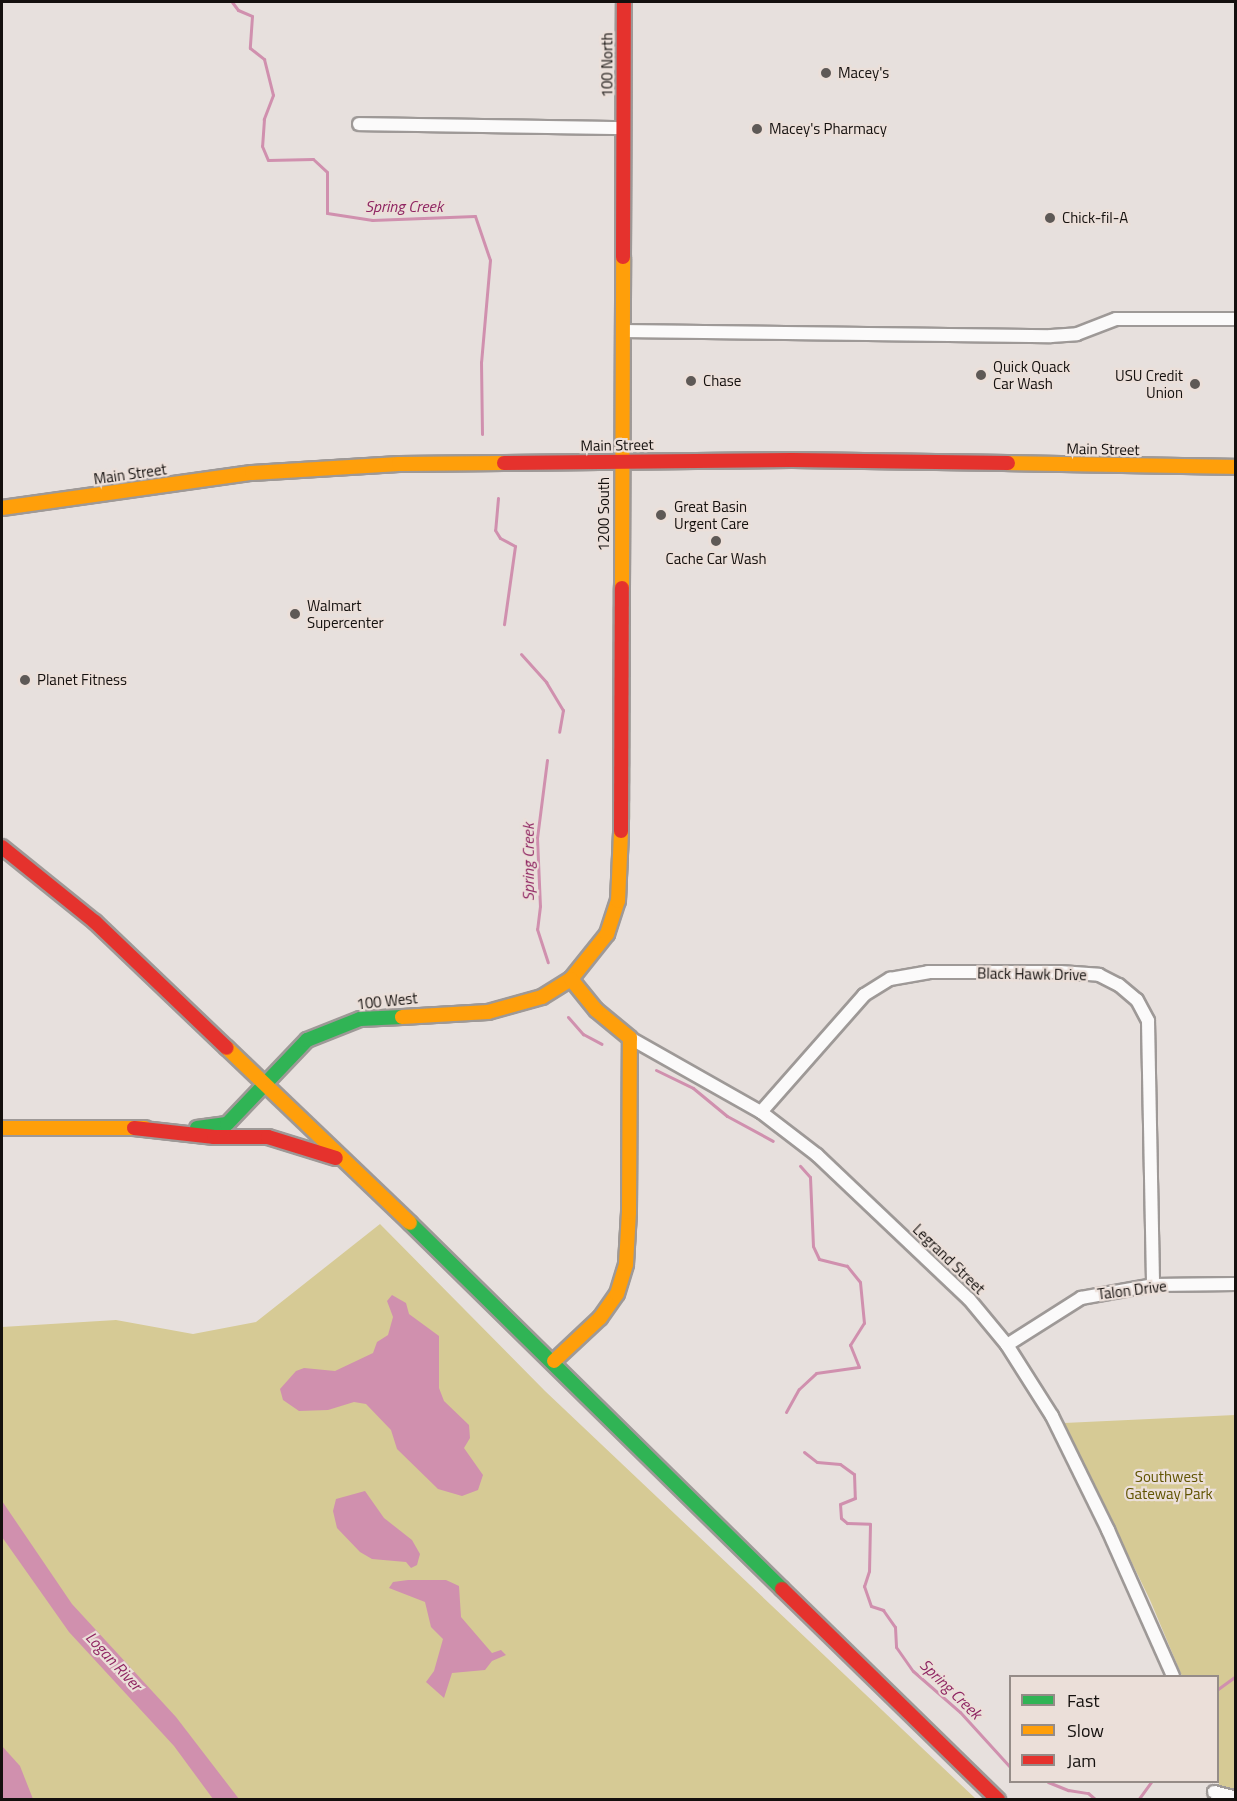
<!DOCTYPE html>
<html>
<head>
<meta charset="utf-8">
<style>
	body { margin:0 }
	#map { position:relative; width:1237px; height:1801px; overflow:hidden; background:#e7e0dd; font-family:"Titillium Web",sans-serif }
	div>[style] { position:absolute }
	.green>* { inset:0; background:#d6ca95 }
	.water>* { inset:0; background:#d090ae }
	.stream>* { height:3px; margin:-1.5px; padding:0 1.5px; transform-origin:1.5px; border-radius:1.5px; background:#d090ae }
	.roads { filter:drop-shadow(2px 0 #9e9997) drop-shadow(-2px 0 #9e9997) drop-shadow(0 2px #9e9997) drop-shadow(0 -2px #9e9997) }
	.street>* { height:12px; margin:-6px; padding:0 6px; transform-origin:6px; border-radius:6px; background:#fbfafa }
	.fast>* { height:14px; margin:-7px; padding:0 7px; transform-origin:7px; border-radius:7px; background:#30b455 }
	.slow>* { height:14px; margin:-7px; padding:0 7px; transform-origin:7px; border-radius:7px; background:#ff9f0a }
	.jam>* { height:14px; margin:-7px; padding:0 7px; transform-origin:7px; border-radius:7px; background:#e5322d }
	.dots>* { width:16px; height:16px; translate:-50% -50%; box-sizing:border-box; border:3px solid #ebdfd9; border-radius:50% }
	span { translate:-50% -50%; white-space:nowrap; text-align:center; line-height:1.15; -webkit-text-stroke:4.5px #ebdfd9; paint-order:stroke }
	.street-label { font-size:15px; color:#14100e }
	.poi-label { font-size:15px; color:#14100e }
	.left { translate:0 -50%; text-align:left }
	.right { translate:-100% -50%; text-align:right }
	.park-label { font-size:15px; color:#605300 }
	.water-label { font-size:16px; color:#8f2562; font-style:italic }
	.frame { position:absolute; inset:0; border:3px solid #14100e; pointer-events:none }
	.legend { position:absolute; left:1009px; top:1675px; width:210px; height:108px; box-sizing:border-box; background:#ebdfd9; border:2px solid #958c88; margin:0; padding:8px 10px; list-style:none; font-size:18px; color:#14100e }
	.legend li { display:flex; align-items:center; gap:12px; height:30px }
	.legend b { width:30px; border:2px solid #958c88 }
</style>
</head>
<body>
<div id="map">
	<div class="green">
		<div style="clip-path:polygon(380px 1224px,545px 1391px,976px 1799px,2px 1800px,2px 1327px,116px 1320px,193px 1334px,256px 1322px)"></div>
		<div style="clip-path:polygon(1235px 1415px,1235px 1799px,1219px 1799px,1218px 1676px,1182px 1676px,1150px 1600px,1064px 1423px)"></div>
	</div>
	<div class="water">
		<div style="clip-path:polygon(392px 1295px,406px 1303px,409px 1314px,439px 1336px,439px 1388px,444px 1401px,469px 1425px,470px 1438px,464px 1448px,483px 1475px,478px 1490px,462px 1496px,438px 1489px,397px 1449px,391px 1430px,366px 1404px,354px 1402px,328px 1410px,299px 1411px,283px 1400px,280px 1389px,296px 1371px,304px 1368px,335px 1371px,373px 1353px,377px 1342px,388px 1335px,393px 1317px,387px 1301px)"></div>
		<div style="clip-path:polygon(365px 1491px,384px 1518px,412px 1540px,420px 1554px,417px 1565px,411px 1568px,406px 1562px,372px 1559px,360px 1552px,337px 1528px,333px 1511px,336px 1499px)"></div>
		<div style="clip-path:polygon(2px 1501px,72px 1604px,176px 1717px,239px 1799px,213px 1799px,174px 1746px,69px 1632px,2px 1537px)"></div>
		<div style="clip-path:polygon(408px 1580px,446px 1580px,459px 1586px,461px 1617px,492px 1653px,501px 1650px,506px 1655px,492px 1661px,485px 1670px,452px 1673px,444px 1698px,426px 1682px,434px 1671px,443px 1639px,431px 1627px,425px 1602px,389px 1588px,393px 1582px)"></div>
		<div style="clip-path:polygon(2px 1746px,20px 1766px,33px 1799px,2px 1799px)"></div>
	</div>
	<div class="stream">
		<div style="left:232px;top:2px;width:10px;rotate:53deg"></div>
		<div style="left:238px;top:10px;width:15px;rotate:23deg"></div>
		<div style="left:252px;top:16px;width:32px;rotate:94deg"></div>
		<div style="left:250px;top:48px;width:18px;rotate:38deg"></div>
		<div style="left:264px;top:59px;width:37px;rotate:76deg"></div>
		<div style="left:273px;top:95px;width:26px;rotate:111deg"></div>
		<div style="left:264px;top:119px;width:27px;rotate:94deg"></div>
		<div style="left:262px;top:146px;width:15px;rotate:67deg"></div>
		<div style="left:268px;top:160px;width:45px;rotate:-1.3deg"></div>
		<div style="left:313px;top:159px;width:19px;rotate:43deg"></div>
		<div style="left:327px;top:172px;width:41px;rotate:90deg"></div>
		<div style="left:327px;top:213px;width:46px;rotate:8.8deg"></div>
		<div style="left:372px;top:220px;width:103px;rotate:-2.2deg"></div>
		<div style="left:475px;top:216px;width:46px;rotate:71.2deg"></div>
		<div style="left:490px;top:260px;width:102px;rotate:95deg"></div>
		<div style="left:481px;top:362px;width:72px;rotate:89.2deg"></div>
		<div style="left:498px;top:498px;width:32px;rotate:95deg"></div>
		<div style="left:495px;top:530px;width:9px;rotate:58deg"></div>
		<div style="left:500px;top:538px;width:17px;rotate:28deg"></div>
		<div style="left:515px;top:546px;width:79px;rotate:98deg"></div>
		<div style="left:521px;top:654px;width:38px;rotate:48deg"></div>
		<div style="left:546px;top:682px;width:33px;rotate:59deg"></div>
		<div style="left:563px;top:710px;width:22px;rotate:100deg"></div>
		<div style="left:547px;top:760px;width:79px;rotate:97.3deg"></div>
		<div style="left:537px;top:838px;width:68px;rotate:87.5deg"></div>
		<div style="left:540px;top:906px;width:23px;rotate:97deg"></div>
		<div style="left:537px;top:929px;width:35px;rotate:72deg"></div>
		<div style="left:568px;top:1017px;width:23px;rotate:49deg"></div>
		<div style="left:583px;top:1034px;width:21px;rotate:28deg"></div>
		<div style="left:656px;top:1070px;width:41px;rotate:25.9deg"></div>
		<div style="left:693px;top:1088px;width:44px;rotate:39.5deg"></div>
		<div style="left:727px;top:1116px;width:52px;rotate:28.5deg"></div>
		<div style="left:786px;top:1412px;width:26px;rotate:-61deg"></div>
		<div style="left:799px;top:1389px;width:23px;rotate:-43deg"></div>
		<div style="left:816px;top:1373px;width:43px;rotate:-7.9deg"></div>
		<div style="left:859px;top:1367px;width:24px;rotate:-112deg"></div>
		<div style="left:850px;top:1345px;width:26px;rotate:-58deg"></div>
		<div style="left:864px;top:1323px;width:41px;rotate:-95.6deg"></div>
		<div style="left:860px;top:1282px;width:21px;rotate:-129deg"></div>
		<div style="left:847px;top:1266px;width:29px;rotate:-166deg"></div>
		<div style="left:819px;top:1259px;width:14px;rotate:-115deg"></div>
		<div style="left:813px;top:1246px;width:69px;rotate:-92.5deg"></div>
		<div style="left:810px;top:1177px;width:15px;rotate:-132deg"></div>
		<div style="left:804px;top:1452px;width:16px;rotate:38deg"></div>
		<div style="left:817px;top:1462px;width:23px;rotate:5deg"></div>
		<div style="left:840px;top:1464px;width:17px;rotate:36deg"></div>
		<div style="left:854px;top:1474px;width:24px;rotate:88deg"></div>
		<div style="left:855px;top:1498px;width:16px;rotate:158deg"></div>
		<div style="left:840px;top:1504px;width:14px;rotate:86deg"></div>
		<div style="left:841px;top:1518px;width:8px;rotate:40deg"></div>
		<div style="left:847px;top:1523px;width:23px;rotate:2deg"></div>
		<div style="left:870px;top:1524px;width:47px;rotate:91.2deg"></div>
		<div style="left:869px;top:1571px;width:16px;rotate:108deg"></div>
		<div style="left:864px;top:1586px;width:21px;rotate:71deg"></div>
		<div style="left:871px;top:1606px;width:13px;rotate:18deg"></div>
		<div style="left:883px;top:1610px;width:21px;rotate:55deg"></div>
		<div style="left:895px;top:1627px;width:20px;rotate:87deg"></div>
		<div style="left:896px;top:1647px;width:29px;rotate:55deg"></div>
		<div style="left:913px;top:1671px;width:62px;rotate:41.1deg"></div>
		<div style="left:960px;top:1712px;width:74px;rotate:47.7deg"></div>
		<div style="left:1218px;top:1689px;width:22px;rotate:-36deg"></div>
		<div style="left:1048px;top:1782px;width:22px;rotate:22deg"></div>
		<div style="left:1068px;top:1790px;width:20px;rotate:9deg"></div>
		<div style="left:1088px;top:1793px;width:11px;rotate:41deg"></div>
		<div style="left:1138px;top:1800px;width:22px;rotate:-54deg"></div>
	</div>
	<div class="roads">
		<div class="street">
			<div style="left:359px;top:124px;width:264px;rotate:0.9deg"></div>
			<div style="left:622px;top:331px;width:429px;rotate:0.7deg"></div>
			<div style="left:1051px;top:336px;width:26px;rotate:-4deg"></div>
			<div style="left:1077px;top:334px;width:42px;rotate:-21deg"></div>
			<div style="left:1116px;top:319px;width:120px"></div>
			<div style="left:630px;top:1038px;width:150px;rotate:29.5deg"></div>
			<div style="left:761px;top:1112px;width:71px;rotate:37.5deg"></div>
			<div style="left:817px;top:1155px;width:209px;rotate:43.5deg"></div>
			<div style="left:969px;top:1299px;width:60px;rotate:50.4deg"></div>
			<div style="left:1007px;top:1345px;width:84px;rotate:57.6deg"></div>
			<div style="left:1052px;top:1416px;width:127px;rotate:63.8deg"></div>
			<div style="left:1108px;top:1530px;width:160px;rotate:66deg"></div>
			<div style="left:761px;top:1112px;width:156px;rotate:-48.6deg"></div>
			<div style="left:864px;top:995px;width:31px;rotate:-32deg"></div>
			<div style="left:890px;top:979px;width:39px;rotate:-10deg"></div>
			<div style="left:928px;top:972px;width:132px"></div>
			<div style="left:1060px;top:972px;width:39px;rotate:4deg"></div>
			<div style="left:1099px;top:975px;width:22px;rotate:27deg"></div>
			<div style="left:1119px;top:985px;width:23px;rotate:40deg"></div>
			<div style="left:1137px;top:1000px;width:24px;rotate:62deg"></div>
			<div style="left:1148px;top:1021px;width:264px;rotate:88.9deg"></div>
			<div style="left:1007px;top:1345px;width:88px;rotate:-32.4deg"></div>
			<div style="left:1081px;top:1298px;width:73px;rotate:-10.2deg"></div>
			<div style="left:1153px;top:1285px;width:83px;rotate:-0.7deg"></div>
			<div style="left:1214px;top:1792px;width:23px;rotate:15deg"></div>
		</div>
		<div class="fast">
			<div style="left:197px;top:1128px;width:30px;rotate:-8deg"></div>
			<div style="left:227px;top:1124px;width:116px;rotate:-46.4deg"></div>
			<div style="left:307px;top:1040px;width:57px;rotate:-21.6deg"></div>
			<div style="left:360px;top:1019px;width:42px;rotate:-2.7deg"></div>
			<div style="left:410px;top:1223px;width:522px;rotate:44.53deg"></div>
		</div>
		<div class="slow">
			<div style="left:1008px;top:463px;width:228px;rotate:1deg"></div>
			<div style="left:2px;top:508px;width:252px;rotate:-8deg"></div>
			<div style="left:252px;top:473px;width:147px;rotate:-3.5deg"></div>
			<div style="left:399px;top:464px;width:105px;rotate:-0.5deg"></div>
			<div style="left:622px;top:588px;width:331px;rotate:-89.8deg"></div>
			<div style="left:402px;top:1017px;width:86px;rotate:-3.3deg"></div>
			<div style="left:488px;top:1012px;width:56px;rotate:-15.5deg"></div>
			<div style="left:542px;top:997px;width:34px;rotate:-32deg"></div>
			<div style="left:571px;top:979px;width:58px;rotate:-51.3deg"></div>
			<div style="left:607px;top:934px;width:35px;rotate:-72deg"></div>
			<div style="left:618px;top:901px;width:70px;rotate:-87.5deg"></div>
			<div style="left:227px;top:1048px;width:253px;rotate:43.7deg"></div>
			<div style="left:2px;top:1128px;width:143px"></div>
			<div style="left:554px;top:1361px;width:63px;rotate:-43.1deg"></div>
			<div style="left:600px;top:1318px;width:29px;rotate:-55deg"></div>
			<div style="left:617px;top:1294px;width:31px;rotate:-73deg"></div>
			<div style="left:626px;top:1264px;width:52px;rotate:-86.7deg"></div>
			<div style="left:629px;top:1212px;width:174px;rotate:-89.7deg"></div>
			<div style="left:630px;top:1038px;width:44px;rotate:-140.5deg"></div>
			<div style="left:596px;top:1010px;width:40px;rotate:-129deg"></div>
		</div>
		<div class="jam">
			<div style="left:623px;top:257px;width:255px;rotate:-89.8deg"></div>
			<div style="left:504px;top:463px;width:288px;rotate:-0.6deg"></div>
			<div style="left:792px;top:460px;width:216px;rotate:0.8deg"></div>
			<div style="left:621px;top:831px;width:243px;rotate:-89.8deg"></div>
			<div style="left:2px;top:847px;width:119px;rotate:38.9deg"></div>
			<div style="left:95px;top:922px;width:182px;rotate:43.7deg"></div>
			<div style="left:134px;top:1128px;width:81px;rotate:6.4deg"></div>
			<div style="left:214px;top:1137px;width:54px"></div>
			<div style="left:268px;top:1137px;width:71px;rotate:17.2deg"></div>
			<div style="left:782px;top:1589px;width:302px;rotate:44.3deg"></div>
		</div>
	</div>
	<div class="dots">
		<div style="left:826px;top:73px;background:#5e5956"></div>
		<div style="left:757px;top:129px;background:#5e5956"></div>
		<div style="left:1050px;top:218px;background:#5e5956"></div>
		<div style="left:981px;top:375px;background:#5e5956"></div>
		<div style="left:691px;top:381px;background:#5e5956"></div>
		<div style="left:1195px;top:384px;background:#5e5956"></div>
		<div style="left:661px;top:515px;background:#5e5956"></div>
		<div style="left:716px;top:541px;background:#5e5956"></div>
		<div style="left:295px;top:614px;background:#5e5956"></div>
		<div style="left:25px;top:680px;background:#5e5956"></div>
	</div>
	<div class="street-label">
		<span style="left:607px;top:65px;rotate:-90deg">100 North</span>
		<span style="left:617px;top:445px;rotate:-1deg">Main Street</span>
		<span style="left:1103px;top:449px;rotate:1deg">Main Street</span>
		<span style="left:130px;top:474px;rotate:-8deg">Main Street</span>
		<span style="left:604px;top:514px;rotate:-90deg">1200 South</span>
		<span style="left:1032px;top:974px;rotate:1deg">Black Hawk Drive</span>
		<span style="left:387px;top:1001px;rotate:-6deg">100 West</span>
		<span style="left:949px;top:1259px;rotate:44deg">Legrand Street</span>
		<span style="left:1132px;top:1290px;rotate:-7deg">Talon Drive</span>
	</div>
	<div class="poi-label">
		<span class="left" style="left:838px;top:73px">Macey's</span>
		<span class="left" style="left:769px;top:129px">Macey's Pharmacy</span>
		<span class="left" style="left:1062px;top:218px">Chick-fil-A</span>
		<span class="left" style="left:993px;top:375px">Quick Quack<br>Car Wash</span>
		<span class="right" style="left:1183px;top:384px">USU Credit<br>Union</span>
		<span class="left" style="left:703px;top:381px">Chase</span>
		<span class="left" style="left:674px;top:515px">Great Basin<br>Urgent Care</span>
		<span style="left:716px;top:559px">Cache Car Wash</span>
		<span class="left" style="left:307px;top:614px">Walmart<br>Supercenter</span>
		<span class="left" style="left:37px;top:680px">Planet Fitness</span>
	</div>
	<div class="park-label">
		<span style="left:1169px;top:1485px">Southwest<br>Gateway Park</span>
	</div>
	<div class="water-label">
		<span style="left:404px;top:206px">Spring Creek</span>
		<span style="left:528px;top:862px;rotate:-90deg">Spring Creek</span>
		<span style="left:114px;top:1661px;rotate:47deg">Logan River</span>
		<span style="left:951px;top:1689px;rotate:44deg">Spring Creek</span>
	</div>
	<div class="frame"></div>
	<ul class="legend">
	<li><b style="height:8px;background:#30b455"></b>Fast</li>
	<li><b style="height:8px;background:#ff9f0a"></b>Slow</li>
	<li><b style="height:8px;background:#e5322d"></b>Jam</li>
	</ul>
</div>
</body>
</html>
